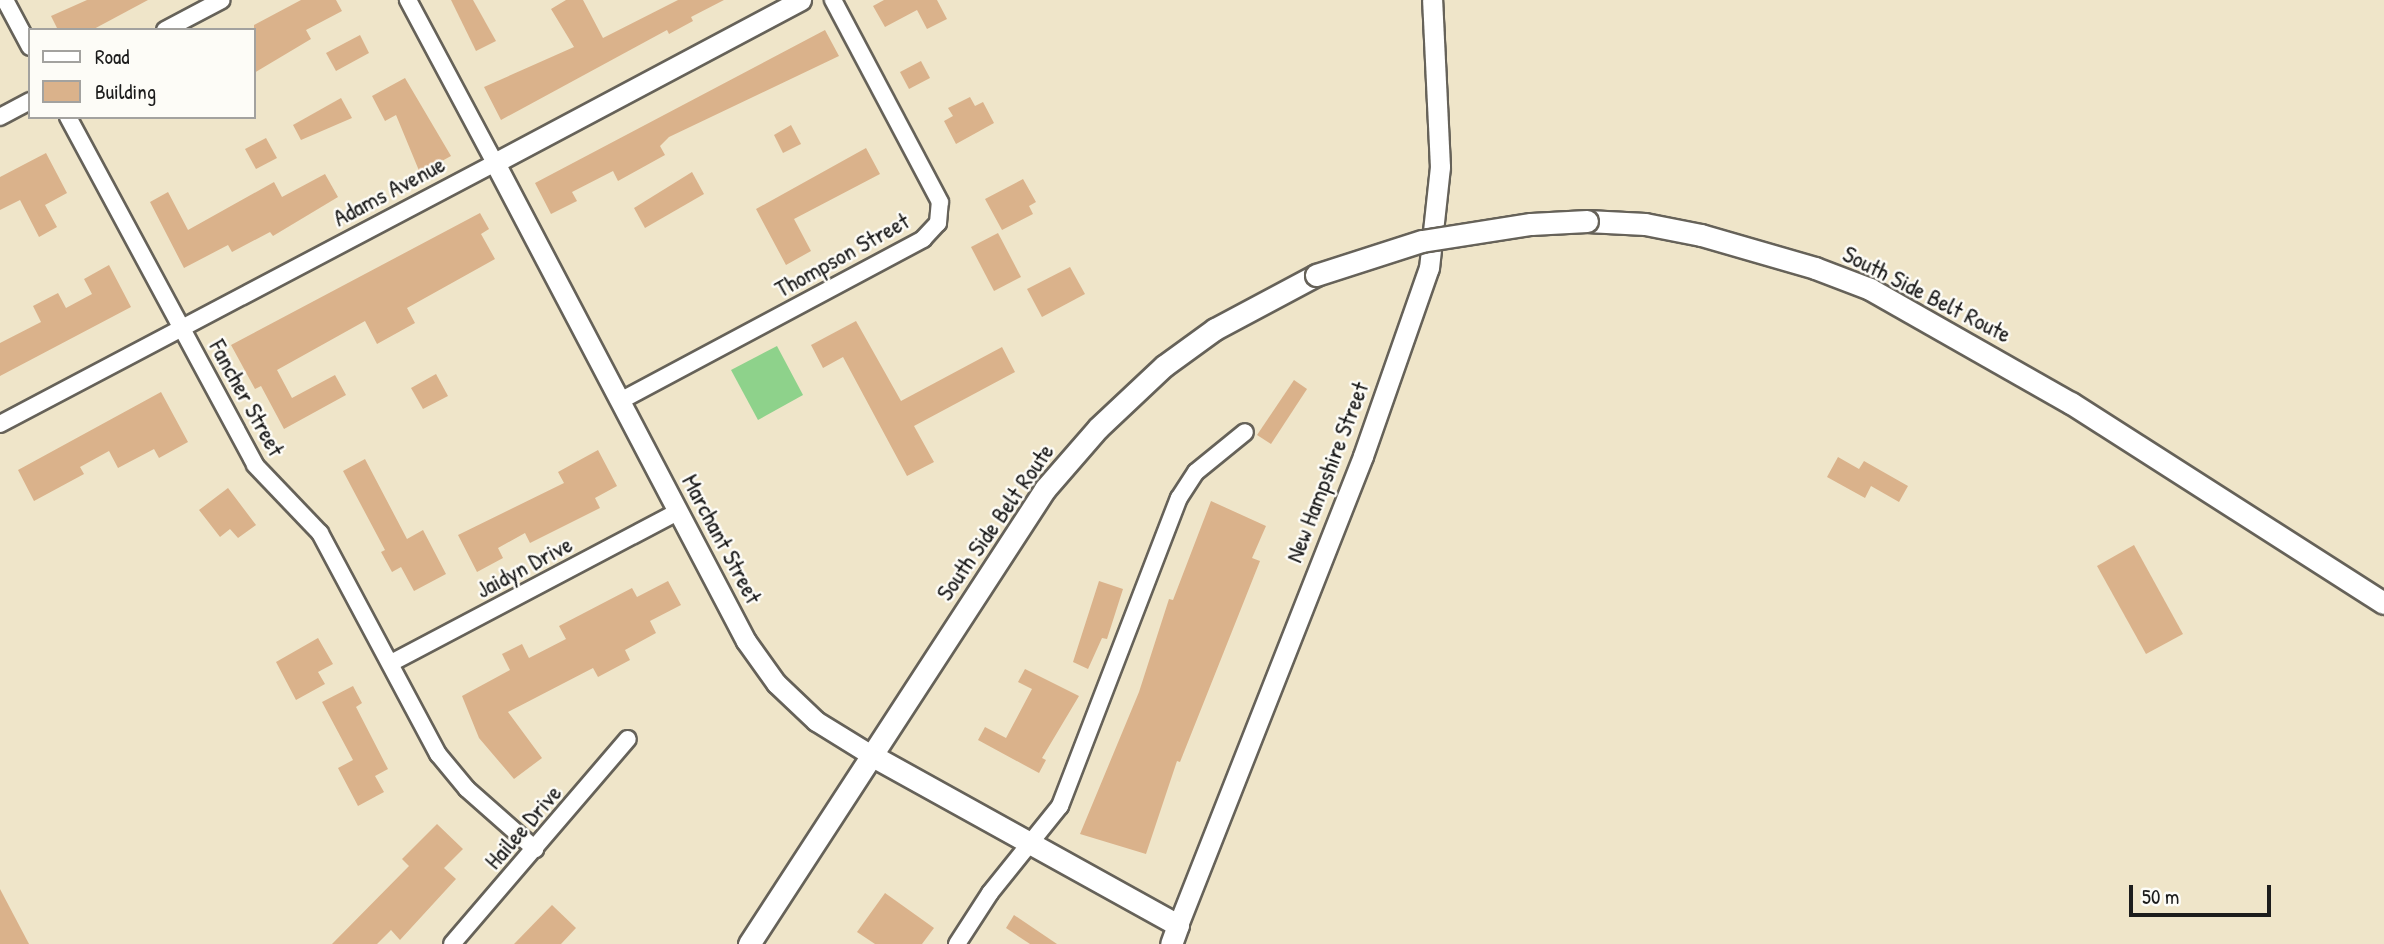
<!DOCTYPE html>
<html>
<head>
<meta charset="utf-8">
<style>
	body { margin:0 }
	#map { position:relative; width:2384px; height:944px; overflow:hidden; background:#efe5c9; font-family:"Patrick Hand",sans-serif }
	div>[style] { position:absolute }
	.green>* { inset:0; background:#8ed28b }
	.building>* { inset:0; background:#dab28b }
	.roads { filter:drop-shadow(2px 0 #666259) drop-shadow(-2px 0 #666259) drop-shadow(0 2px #666259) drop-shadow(0 -2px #666259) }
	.minor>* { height:16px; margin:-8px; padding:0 8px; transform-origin:8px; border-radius:8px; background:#fff }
	.tertiary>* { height:19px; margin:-9.5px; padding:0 9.5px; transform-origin:9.5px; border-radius:9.5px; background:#fff }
	.secondary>* { height:21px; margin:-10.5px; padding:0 10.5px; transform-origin:10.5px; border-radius:10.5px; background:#fff }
	.bridges { filter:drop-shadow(2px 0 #666259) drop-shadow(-2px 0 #666259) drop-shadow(0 2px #666259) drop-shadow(0 -2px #666259) }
	.secondary-bridge>* { height:21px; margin:-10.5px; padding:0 10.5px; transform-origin:10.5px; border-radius:10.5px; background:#fff }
	span { translate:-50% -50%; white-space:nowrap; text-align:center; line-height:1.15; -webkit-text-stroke:5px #fdfcf7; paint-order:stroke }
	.street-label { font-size:24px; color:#1c1c1c }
	.legend { position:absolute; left:28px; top:28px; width:228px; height:91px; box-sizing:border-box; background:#fdfcf7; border:2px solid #a3a29f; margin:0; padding:9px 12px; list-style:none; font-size:21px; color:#1c1c1c }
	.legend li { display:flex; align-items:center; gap:14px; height:35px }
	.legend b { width:35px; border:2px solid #a3a29f }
	.scale { position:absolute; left:2129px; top:885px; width:142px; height:32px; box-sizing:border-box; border:4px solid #1c1c1c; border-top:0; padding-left:9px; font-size:21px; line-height:24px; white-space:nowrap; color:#1c1c1c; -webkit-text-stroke:5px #fdfcf7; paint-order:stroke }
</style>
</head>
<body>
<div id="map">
	<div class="green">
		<div style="clip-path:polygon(777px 346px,803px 395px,758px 420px,731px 370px)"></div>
	</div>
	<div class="building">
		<div style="clip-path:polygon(87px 0,148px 0,92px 30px,58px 30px,51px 16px)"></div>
		<div style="clip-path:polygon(301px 0,336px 0,342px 11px,306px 30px,311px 39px,254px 73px,254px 25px)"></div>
		<div style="clip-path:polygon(451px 0,473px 0,496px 41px,476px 51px)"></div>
		<div style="clip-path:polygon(566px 0,583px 0,603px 38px,678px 0,724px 0,691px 17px,693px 21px,669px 34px,667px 30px,501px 120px,484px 87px,574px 47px,551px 9px)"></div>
		<div style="clip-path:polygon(884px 0,937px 0,947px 19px,927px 29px,917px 10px,885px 27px,873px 6px)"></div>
		<div style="clip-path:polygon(825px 30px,839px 56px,669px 137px,660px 146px,665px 155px,618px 181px,613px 171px,572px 192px,577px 201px,551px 214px,535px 183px)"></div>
		<div style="clip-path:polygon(360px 35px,369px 53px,336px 71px,326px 53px)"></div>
		<div style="clip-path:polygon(921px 61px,930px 78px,909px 89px,900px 72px)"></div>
		<div style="clip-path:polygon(405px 78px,451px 156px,420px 173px,396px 115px,385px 121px,372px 96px)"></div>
		<div style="clip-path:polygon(970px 97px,975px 106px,983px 102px,994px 123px,956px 144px,944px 121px,953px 116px,948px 108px)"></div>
		<div style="clip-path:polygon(341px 98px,352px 118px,301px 140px,293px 125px)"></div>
		<div style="clip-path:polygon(791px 125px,801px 144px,783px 153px,774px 135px)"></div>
		<div style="clip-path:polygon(266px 138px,277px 158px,256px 169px,245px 149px)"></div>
		<div style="clip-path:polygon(866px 148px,880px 174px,794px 219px,811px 251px,786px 265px,756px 209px)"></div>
		<div style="clip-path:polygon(46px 153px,67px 193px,45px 205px,57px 227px,39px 237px,20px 200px,0 210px,0 177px)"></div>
		<div style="clip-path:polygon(692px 172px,704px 194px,645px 228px,634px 208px)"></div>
		<div style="clip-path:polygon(325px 174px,338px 197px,273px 236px,270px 232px,232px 252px,228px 245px,184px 268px,150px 202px,168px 192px,188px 230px,274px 182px,282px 197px)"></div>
		<div style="clip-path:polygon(1023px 179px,1036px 202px,1029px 206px,1033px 214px,1002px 230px,985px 199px)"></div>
		<div style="clip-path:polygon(480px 213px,489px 229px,481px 234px,495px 259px,407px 308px,415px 323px,377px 344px,365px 321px,277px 370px,292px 398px,335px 375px,346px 395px,284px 429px,261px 386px,255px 389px,231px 345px)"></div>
		<div style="clip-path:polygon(998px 233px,1021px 277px,994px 291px,971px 247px)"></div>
		<div style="clip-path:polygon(109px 265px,131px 307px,0 376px,0 343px,41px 322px,33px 306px,58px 293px,66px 308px,92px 294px,84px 279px)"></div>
		<div style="clip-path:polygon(1070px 267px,1085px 294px,1042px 317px,1027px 289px)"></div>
		<div style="clip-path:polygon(856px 321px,901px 401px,1002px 347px,1015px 372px,914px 426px,934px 462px,907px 476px,843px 357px,823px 368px,811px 345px)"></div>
		<div style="clip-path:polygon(436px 374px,448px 396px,423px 409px,411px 388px)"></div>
		<div style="clip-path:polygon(1294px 380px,1307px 389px,1271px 444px,1257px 435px)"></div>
		<div style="clip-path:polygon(161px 392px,188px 442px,159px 458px,154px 449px,118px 468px,109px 451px,80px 467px,84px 474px,34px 501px,18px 470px)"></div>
		<div style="clip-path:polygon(598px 450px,617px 486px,595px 498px,600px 508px,530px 543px,525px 533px,498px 548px,503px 558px,477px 572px,458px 535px,564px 483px,558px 472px)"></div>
		<div style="clip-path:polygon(1838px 457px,1859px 469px,1864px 461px,1908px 486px,1899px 502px,1871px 486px,1865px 498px,1827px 477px)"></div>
		<div style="clip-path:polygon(365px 459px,407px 539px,423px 530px,446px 574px,414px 591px,401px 567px,392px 572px,381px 552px,385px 550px,343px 471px)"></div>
		<div style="clip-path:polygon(228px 488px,256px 525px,238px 538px,230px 529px,220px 537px,199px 510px)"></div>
		<div style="clip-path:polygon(1211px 501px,1266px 526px,1252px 558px,1260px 561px,1180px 762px,1177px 761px,1146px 854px,1080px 834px,1139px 692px,1169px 599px,1173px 600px)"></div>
		<div style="clip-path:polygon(2134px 545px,2183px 634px,2146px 654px,2097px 566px)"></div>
		<div style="clip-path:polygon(668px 581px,681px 605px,650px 621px,656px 633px,625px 650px,630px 660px,598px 677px,593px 668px,508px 712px,542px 758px,514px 779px,479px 738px,462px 696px,510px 670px,502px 654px,522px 644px,529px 658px,566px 639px,559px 626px,632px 588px,637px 597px)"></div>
		<div style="clip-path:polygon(1099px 581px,1123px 589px,1107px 639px,1102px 638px,1088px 669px,1073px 662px)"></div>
		<div style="clip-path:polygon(318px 638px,333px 664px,318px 672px,325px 684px,296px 700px,276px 662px)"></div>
		<div style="clip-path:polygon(1025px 669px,1079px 696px,1042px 758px,1046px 760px,1039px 773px,978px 740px,985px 727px,1006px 738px,1032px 689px,1018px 682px)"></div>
		<div style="clip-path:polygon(353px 686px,362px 703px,356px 707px,388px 769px,375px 776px,384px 792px,358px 806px,338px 768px,353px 760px,322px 702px)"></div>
		<div style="clip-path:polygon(437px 824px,463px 849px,444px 868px,456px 879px,400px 940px,391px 930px,377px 944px,332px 944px,409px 866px,402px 859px)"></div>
		<div style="clip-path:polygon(0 889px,29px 944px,0 944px)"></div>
		<div style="clip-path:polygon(885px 893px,934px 928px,922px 944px,875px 944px,857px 932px)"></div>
		<div style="clip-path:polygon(552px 905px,576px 928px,561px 944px,514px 944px)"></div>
		<div style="clip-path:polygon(1014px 915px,1057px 944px,1030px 944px,1006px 928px)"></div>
	</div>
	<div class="roads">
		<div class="minor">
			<div style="left:5px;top:0;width:53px;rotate:62deg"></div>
			<div style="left:165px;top:30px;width:64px;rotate:-27.8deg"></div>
			<div style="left:0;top:117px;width:34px;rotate:-28deg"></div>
			<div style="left:68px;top:117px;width:395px;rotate:61.7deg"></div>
			<div style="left:255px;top:465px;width:94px;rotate:46.3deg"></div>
			<div style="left:320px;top:533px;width:251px;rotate:61.9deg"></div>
			<div style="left:438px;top:754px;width:45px;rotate:50.4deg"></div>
			<div style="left:467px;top:789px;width:91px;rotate:41.4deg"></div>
			<div style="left:620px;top:401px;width:344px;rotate:-28.1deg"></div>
			<div style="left:923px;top:239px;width:22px;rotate:-47deg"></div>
			<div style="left:938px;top:223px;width:21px;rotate:-85deg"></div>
			<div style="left:940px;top:202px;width:229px;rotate:-117.9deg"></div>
			<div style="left:0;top:424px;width:560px;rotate:-27.8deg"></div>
			<div style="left:495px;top:163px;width:185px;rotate:-118.1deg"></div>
			<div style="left:391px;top:663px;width:324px;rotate:-27.8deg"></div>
			<div style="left:452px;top:944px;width:270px;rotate:-49.4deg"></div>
			<div style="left:957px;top:944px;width:61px;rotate:-57.1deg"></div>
			<div style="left:990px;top:893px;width:112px;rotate:-51.2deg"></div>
			<div style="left:1060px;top:806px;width:330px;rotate:-68.9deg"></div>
			<div style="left:1179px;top:498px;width:31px;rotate:-57deg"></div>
			<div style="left:1196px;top:472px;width:63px;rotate:-39.2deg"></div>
		</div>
		<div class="tertiary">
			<div style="left:801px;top:0;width:347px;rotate:152deg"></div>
			<div style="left:495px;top:163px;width:540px;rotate:62.3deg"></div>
			<div style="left:746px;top:641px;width:52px;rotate:54.5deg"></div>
			<div style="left:776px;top:683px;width:55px;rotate:43.5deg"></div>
			<div style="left:816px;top:721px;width:65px;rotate:31.7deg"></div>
			<div style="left:1178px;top:925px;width:504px;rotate:-68.47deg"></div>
			<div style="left:1363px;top:456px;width:199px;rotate:-70.7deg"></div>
			<div style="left:1429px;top:268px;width:102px;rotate:-83.8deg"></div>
			<div style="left:1440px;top:167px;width:167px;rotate:-92.7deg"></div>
		</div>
		<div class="secondary">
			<div style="left:1587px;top:221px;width:58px;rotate:3deg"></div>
			<div style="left:1645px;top:224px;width:57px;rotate:11.1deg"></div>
			<div style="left:1701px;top:235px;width:119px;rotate:16.1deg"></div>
			<div style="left:1815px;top:268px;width:59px;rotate:20.9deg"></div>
			<div style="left:1870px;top:289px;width:231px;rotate:29.6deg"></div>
			<div style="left:2071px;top:403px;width:371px;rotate:32.6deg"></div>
			<div style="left:871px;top:755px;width:351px;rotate:29deg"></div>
			<div style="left:1178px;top:925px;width:20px;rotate:110deg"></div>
			<div style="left:749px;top:944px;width:543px;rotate:-56.95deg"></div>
			<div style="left:1045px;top:489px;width:81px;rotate:-49deg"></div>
			<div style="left:1098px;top:428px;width:91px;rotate:-43.2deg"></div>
			<div style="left:1164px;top:366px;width:63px;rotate:-36deg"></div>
			<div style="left:1215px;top:329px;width:115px;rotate:-28.1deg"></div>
		</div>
	</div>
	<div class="bridges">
		<div class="secondary-bridge">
			<div style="left:1316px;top:275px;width:111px;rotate:-17.8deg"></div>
			<div style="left:1422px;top:241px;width:110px;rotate:-8.9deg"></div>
			<div style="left:1531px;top:224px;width:56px;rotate:-3.1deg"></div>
		</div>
	</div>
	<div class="street-label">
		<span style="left:389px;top:191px;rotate:-28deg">Adams Avenue</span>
		<span style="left:842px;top:255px;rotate:-29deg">Thompson Street</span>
		<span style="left:1927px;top:294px;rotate:27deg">South Side Belt Route</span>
		<span style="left:247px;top:398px;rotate:61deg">Fancher Street</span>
		<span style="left:1327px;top:472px;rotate:-69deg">New Hampshire Street</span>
		<span style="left:995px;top:522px;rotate:-55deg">South Side Belt Route</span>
		<span style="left:722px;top:539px;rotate:62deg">Marchant Street</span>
		<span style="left:524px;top:567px;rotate:-28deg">Jaidyn Drive</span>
		<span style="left:523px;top:827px;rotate:-49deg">Hailee Drive</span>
	</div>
	<ul class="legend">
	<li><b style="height:9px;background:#fff"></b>Road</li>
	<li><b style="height:19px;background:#dab28b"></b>Building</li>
	</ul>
	<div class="scale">50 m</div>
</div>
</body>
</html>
